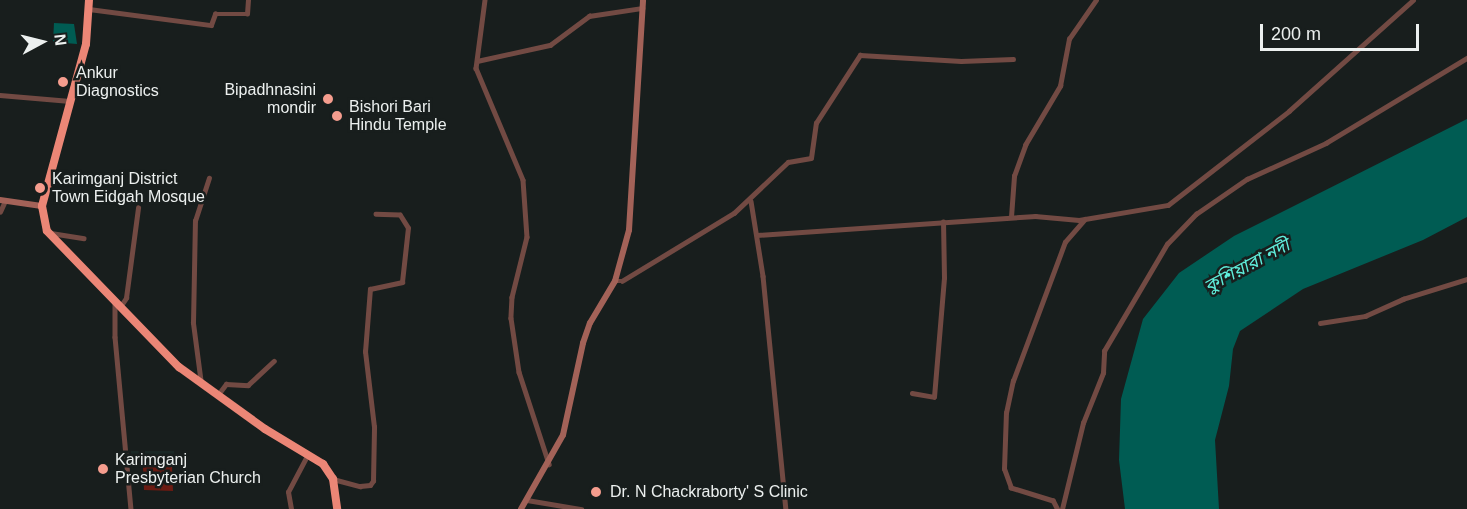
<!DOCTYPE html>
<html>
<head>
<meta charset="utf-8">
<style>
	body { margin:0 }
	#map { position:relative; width:1467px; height:509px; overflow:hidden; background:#181e1d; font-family:Arial,"Noto Sans Bengali",sans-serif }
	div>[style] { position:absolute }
	.built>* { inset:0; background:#1a2826 }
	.green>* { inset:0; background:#6b1b12 }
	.water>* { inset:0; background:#005c53 }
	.street>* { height:4.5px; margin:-2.25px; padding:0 2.25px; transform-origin:2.25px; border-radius:2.25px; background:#724a43 }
	.secondary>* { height:6px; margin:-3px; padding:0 3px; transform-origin:3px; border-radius:3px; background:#a36258 }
	.highway>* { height:8px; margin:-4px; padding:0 4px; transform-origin:4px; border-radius:4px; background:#eb8676 }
	.dots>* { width:16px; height:16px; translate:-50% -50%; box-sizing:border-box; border:3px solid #181e1d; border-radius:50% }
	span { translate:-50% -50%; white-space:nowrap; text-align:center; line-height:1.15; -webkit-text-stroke:5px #181e1d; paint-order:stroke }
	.poi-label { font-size:16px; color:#ecf0ef }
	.left { translate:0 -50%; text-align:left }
	.right { translate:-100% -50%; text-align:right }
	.water-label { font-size:18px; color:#5feddb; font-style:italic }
	.north { position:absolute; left:12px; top:12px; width:60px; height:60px; -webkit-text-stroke:4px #181e1d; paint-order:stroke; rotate:83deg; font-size:16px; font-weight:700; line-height:24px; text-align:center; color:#ecf0ef }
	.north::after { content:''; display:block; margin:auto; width:21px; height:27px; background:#ecf0ef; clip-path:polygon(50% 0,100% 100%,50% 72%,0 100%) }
	.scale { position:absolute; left:1260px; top:24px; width:159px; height:27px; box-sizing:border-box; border:3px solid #ecf0ef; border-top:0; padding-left:8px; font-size:18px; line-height:21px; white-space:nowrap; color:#ecf0ef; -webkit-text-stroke:4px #181e1d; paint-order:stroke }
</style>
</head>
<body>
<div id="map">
	<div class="built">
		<div style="clip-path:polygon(131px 451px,174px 451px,175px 458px,162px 459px,161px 464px,155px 464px,155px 459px,131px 459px)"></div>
	</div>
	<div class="green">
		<div style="clip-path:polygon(143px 467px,172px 467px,173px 491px,144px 490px)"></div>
	</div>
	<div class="water">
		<div style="clip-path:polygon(54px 23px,74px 24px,77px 44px,53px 42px)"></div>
		<div style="clip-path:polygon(1467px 119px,1467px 217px,1423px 240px,1303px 289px,1240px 331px,1233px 349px,1229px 386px,1215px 440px,1219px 509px,1125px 509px,1119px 460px,1121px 399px,1143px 319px,1179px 273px,1234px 236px)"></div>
	</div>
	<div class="street">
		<div style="left:485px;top:0;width:69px;rotate:97.5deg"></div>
		<div style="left:476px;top:68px;width:121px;rotate:67.2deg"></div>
		<div style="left:523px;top:180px;width:57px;rotate:86deg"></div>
		<div style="left:527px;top:237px;width:62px;rotate:104deg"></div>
		<div style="left:512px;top:297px;width:21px;rotate:93deg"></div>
		<div style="left:511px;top:318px;width:55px;rotate:81.6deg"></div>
		<div style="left:519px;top:372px;width:97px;rotate:71.9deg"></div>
		<div style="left:89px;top:9px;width:123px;rotate:7.5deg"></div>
		<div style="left:211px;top:25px;width:12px;rotate:-70deg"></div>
		<div style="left:215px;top:14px;width:32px"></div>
		<div style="left:247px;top:14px;width:14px;rotate:-86deg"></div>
		<div style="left:477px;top:61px;width:75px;rotate:-12.4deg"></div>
		<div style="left:550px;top:45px;width:49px;rotate:-36.6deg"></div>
		<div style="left:589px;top:16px;width:54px;rotate:-8.6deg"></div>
		<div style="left:0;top:95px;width:70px;rotate:4.9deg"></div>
		<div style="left:751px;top:201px;width:76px;rotate:80.9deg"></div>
		<div style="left:763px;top:276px;width:234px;rotate:84.4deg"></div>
		<div style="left:0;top:212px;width:12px;rotate:-66deg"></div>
		<div style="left:1011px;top:217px;width:41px;rotate:-85.8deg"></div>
		<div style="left:1014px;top:176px;width:33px;rotate:-70deg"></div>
		<div style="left:1025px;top:145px;width:69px;rotate:-59.3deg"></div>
		<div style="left:1060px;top:86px;width:48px;rotate:-79.2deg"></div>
		<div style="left:1069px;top:39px;width:47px;rotate:-55.3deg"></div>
		<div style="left:51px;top:233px;width:33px;rotate:9deg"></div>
		<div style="left:757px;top:235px;width:279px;rotate:-3.9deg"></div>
		<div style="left:1035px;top:216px;width:44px;rotate:5.2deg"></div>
		<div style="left:1079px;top:220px;width:90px;rotate:-9.6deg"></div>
		<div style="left:1168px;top:205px;width:153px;rotate:-37.8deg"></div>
		<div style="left:1289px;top:111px;width:166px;rotate:-41.8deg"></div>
		<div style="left:615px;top:281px;width:7px"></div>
		<div style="left:622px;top:281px;width:131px;rotate:-31.3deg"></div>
		<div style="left:734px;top:213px;width:74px;rotate:-43.4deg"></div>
		<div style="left:788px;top:162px;width:23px;rotate:-10deg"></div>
		<div style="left:811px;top:158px;width:35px;rotate:-82deg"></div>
		<div style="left:816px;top:123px;width:81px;rotate:-57.1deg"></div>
		<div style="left:860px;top:55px;width:101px;rotate:3.4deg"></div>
		<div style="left:961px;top:61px;width:52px;rotate:-2.2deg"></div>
		<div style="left:115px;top:302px;width:35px;rotate:90deg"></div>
		<div style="left:115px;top:337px;width:173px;rotate:84.7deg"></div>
		<div style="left:120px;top:307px;width:11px;rotate:-56deg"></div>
		<div style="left:126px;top:298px;width:91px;rotate:-82.4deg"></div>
		<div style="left:1320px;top:323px;width:46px;rotate:-8.8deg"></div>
		<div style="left:1365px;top:316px;width:42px;rotate:-24.1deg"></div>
		<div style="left:1403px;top:299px;width:67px;rotate:-17.4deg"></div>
		<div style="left:201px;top:384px;width:62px;rotate:-97.5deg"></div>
		<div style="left:193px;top:323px;width:102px;rotate:-88.9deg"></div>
		<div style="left:195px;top:221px;width:45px;rotate:-72deg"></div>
		<div style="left:912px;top:393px;width:22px;rotate:10deg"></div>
		<div style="left:934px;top:397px;width:119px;rotate:-85.2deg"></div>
		<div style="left:944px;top:278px;width:56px;rotate:-91deg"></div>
		<div style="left:217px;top:396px;width:15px;rotate:-53deg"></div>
		<div style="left:226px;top:384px;width:22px;rotate:3deg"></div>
		<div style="left:248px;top:385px;width:35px;rotate:-43deg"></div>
		<div style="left:333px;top:479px;width:28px;rotate:15deg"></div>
		<div style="left:360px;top:486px;width:10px;rotate:-6deg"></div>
		<div style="left:370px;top:485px;width:5px;rotate:-53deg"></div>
		<div style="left:373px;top:481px;width:54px;rotate:-88.9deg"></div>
		<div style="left:374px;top:427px;width:76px;rotate:-96.8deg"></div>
		<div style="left:365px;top:352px;width:63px;rotate:-85.5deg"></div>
		<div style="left:370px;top:289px;width:33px;rotate:-12deg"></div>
		<div style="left:402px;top:282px;width:54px;rotate:-83.7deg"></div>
		<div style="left:408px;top:228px;width:15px;rotate:-122deg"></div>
		<div style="left:400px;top:215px;width:24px;rotate:-178deg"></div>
		<div style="left:527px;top:500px;width:55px;rotate:9.5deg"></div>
		<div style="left:291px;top:509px;width:17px;rotate:-100deg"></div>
		<div style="left:288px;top:492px;width:41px;rotate:-62.2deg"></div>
		<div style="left:1057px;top:509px;width:9px;rotate:-117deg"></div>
		<div style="left:1053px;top:501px;width:44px;rotate:-162.8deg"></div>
		<div style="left:1011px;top:488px;width:20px;rotate:-110deg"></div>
		<div style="left:1004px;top:469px;width:56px;rotate:-88deg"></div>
		<div style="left:1006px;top:413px;width:33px;rotate:-78deg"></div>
		<div style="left:1013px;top:381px;width:148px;rotate:-69.5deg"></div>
		<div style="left:1065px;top:242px;width:30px;rotate:-49deg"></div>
		<div style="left:1062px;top:509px;width:89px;rotate:-76.3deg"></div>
		<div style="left:1083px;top:423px;width:54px;rotate:-68.2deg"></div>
		<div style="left:1103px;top:373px;width:22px;rotate:-87deg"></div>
		<div style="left:1104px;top:351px;width:124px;rotate:-59.5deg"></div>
		<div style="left:1167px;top:244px;width:42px;rotate:-46deg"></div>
		<div style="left:1196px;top:214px;width:62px;rotate:-34.5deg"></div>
		<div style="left:1247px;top:179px;width:87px;rotate:-24.5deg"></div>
		<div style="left:1326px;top:143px;width:165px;rotate:-31.1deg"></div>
	</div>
	<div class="secondary">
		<div style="left:0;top:200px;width:42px;rotate:8.1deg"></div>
		<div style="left:521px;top:509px;width:85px;rotate:-60.4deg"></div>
		<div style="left:563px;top:435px;width:94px;rotate:-77.7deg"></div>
		<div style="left:583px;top:343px;width:21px;rotate:-71deg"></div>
		<div style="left:590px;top:323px;width:49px;rotate:-59.2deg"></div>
		<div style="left:615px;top:281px;width:53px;rotate:-74.6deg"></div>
		<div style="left:629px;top:230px;width:230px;rotate:-86.5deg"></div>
	</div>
	<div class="highway">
		<div style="left:89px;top:0;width:44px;rotate:93.9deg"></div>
		<div style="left:86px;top:44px;width:168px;rotate:105.2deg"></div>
		<div style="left:42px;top:206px;width:25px;rotate:79deg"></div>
		<div style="left:47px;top:231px;width:190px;rotate:45.9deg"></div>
		<div style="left:179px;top:367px;width:106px;rotate:35.8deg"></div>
		<div style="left:265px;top:429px;width:68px;rotate:31.1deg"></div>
		<div style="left:323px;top:464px;width:18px;rotate:56deg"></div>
		<div style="left:333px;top:479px;width:30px;rotate:82deg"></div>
	</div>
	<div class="dots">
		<div style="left:63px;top:82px;background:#f59d8e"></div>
		<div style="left:328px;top:99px;background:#f59d8e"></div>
		<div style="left:337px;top:116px;background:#f59d8e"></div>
		<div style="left:40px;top:188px;background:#f59d8e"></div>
		<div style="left:103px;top:469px;background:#f59d8e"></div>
		<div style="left:596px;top:492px;background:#f59d8e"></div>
	</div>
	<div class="poi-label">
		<span class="left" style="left:76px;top:82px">Ankur<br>Diagnostics</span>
		<span class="right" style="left:316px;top:99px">Bipadhnasini<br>mondir</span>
		<span class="left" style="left:349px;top:116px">Bishori Bari<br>Hindu Temple</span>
		<span class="left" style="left:52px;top:188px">Karimganj District<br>Town Eidgah Mosque</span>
		<span class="left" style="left:115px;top:469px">Karimganj<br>Presbyterian Church</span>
		<span class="left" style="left:610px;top:492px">Dr. N Chackraborty' S Clinic</span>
	</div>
	<div class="water-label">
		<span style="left:1247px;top:266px;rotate:-28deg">কুশিয়ারা নদী</span>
	</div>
	<div class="north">N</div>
	<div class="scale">200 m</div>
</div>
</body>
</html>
